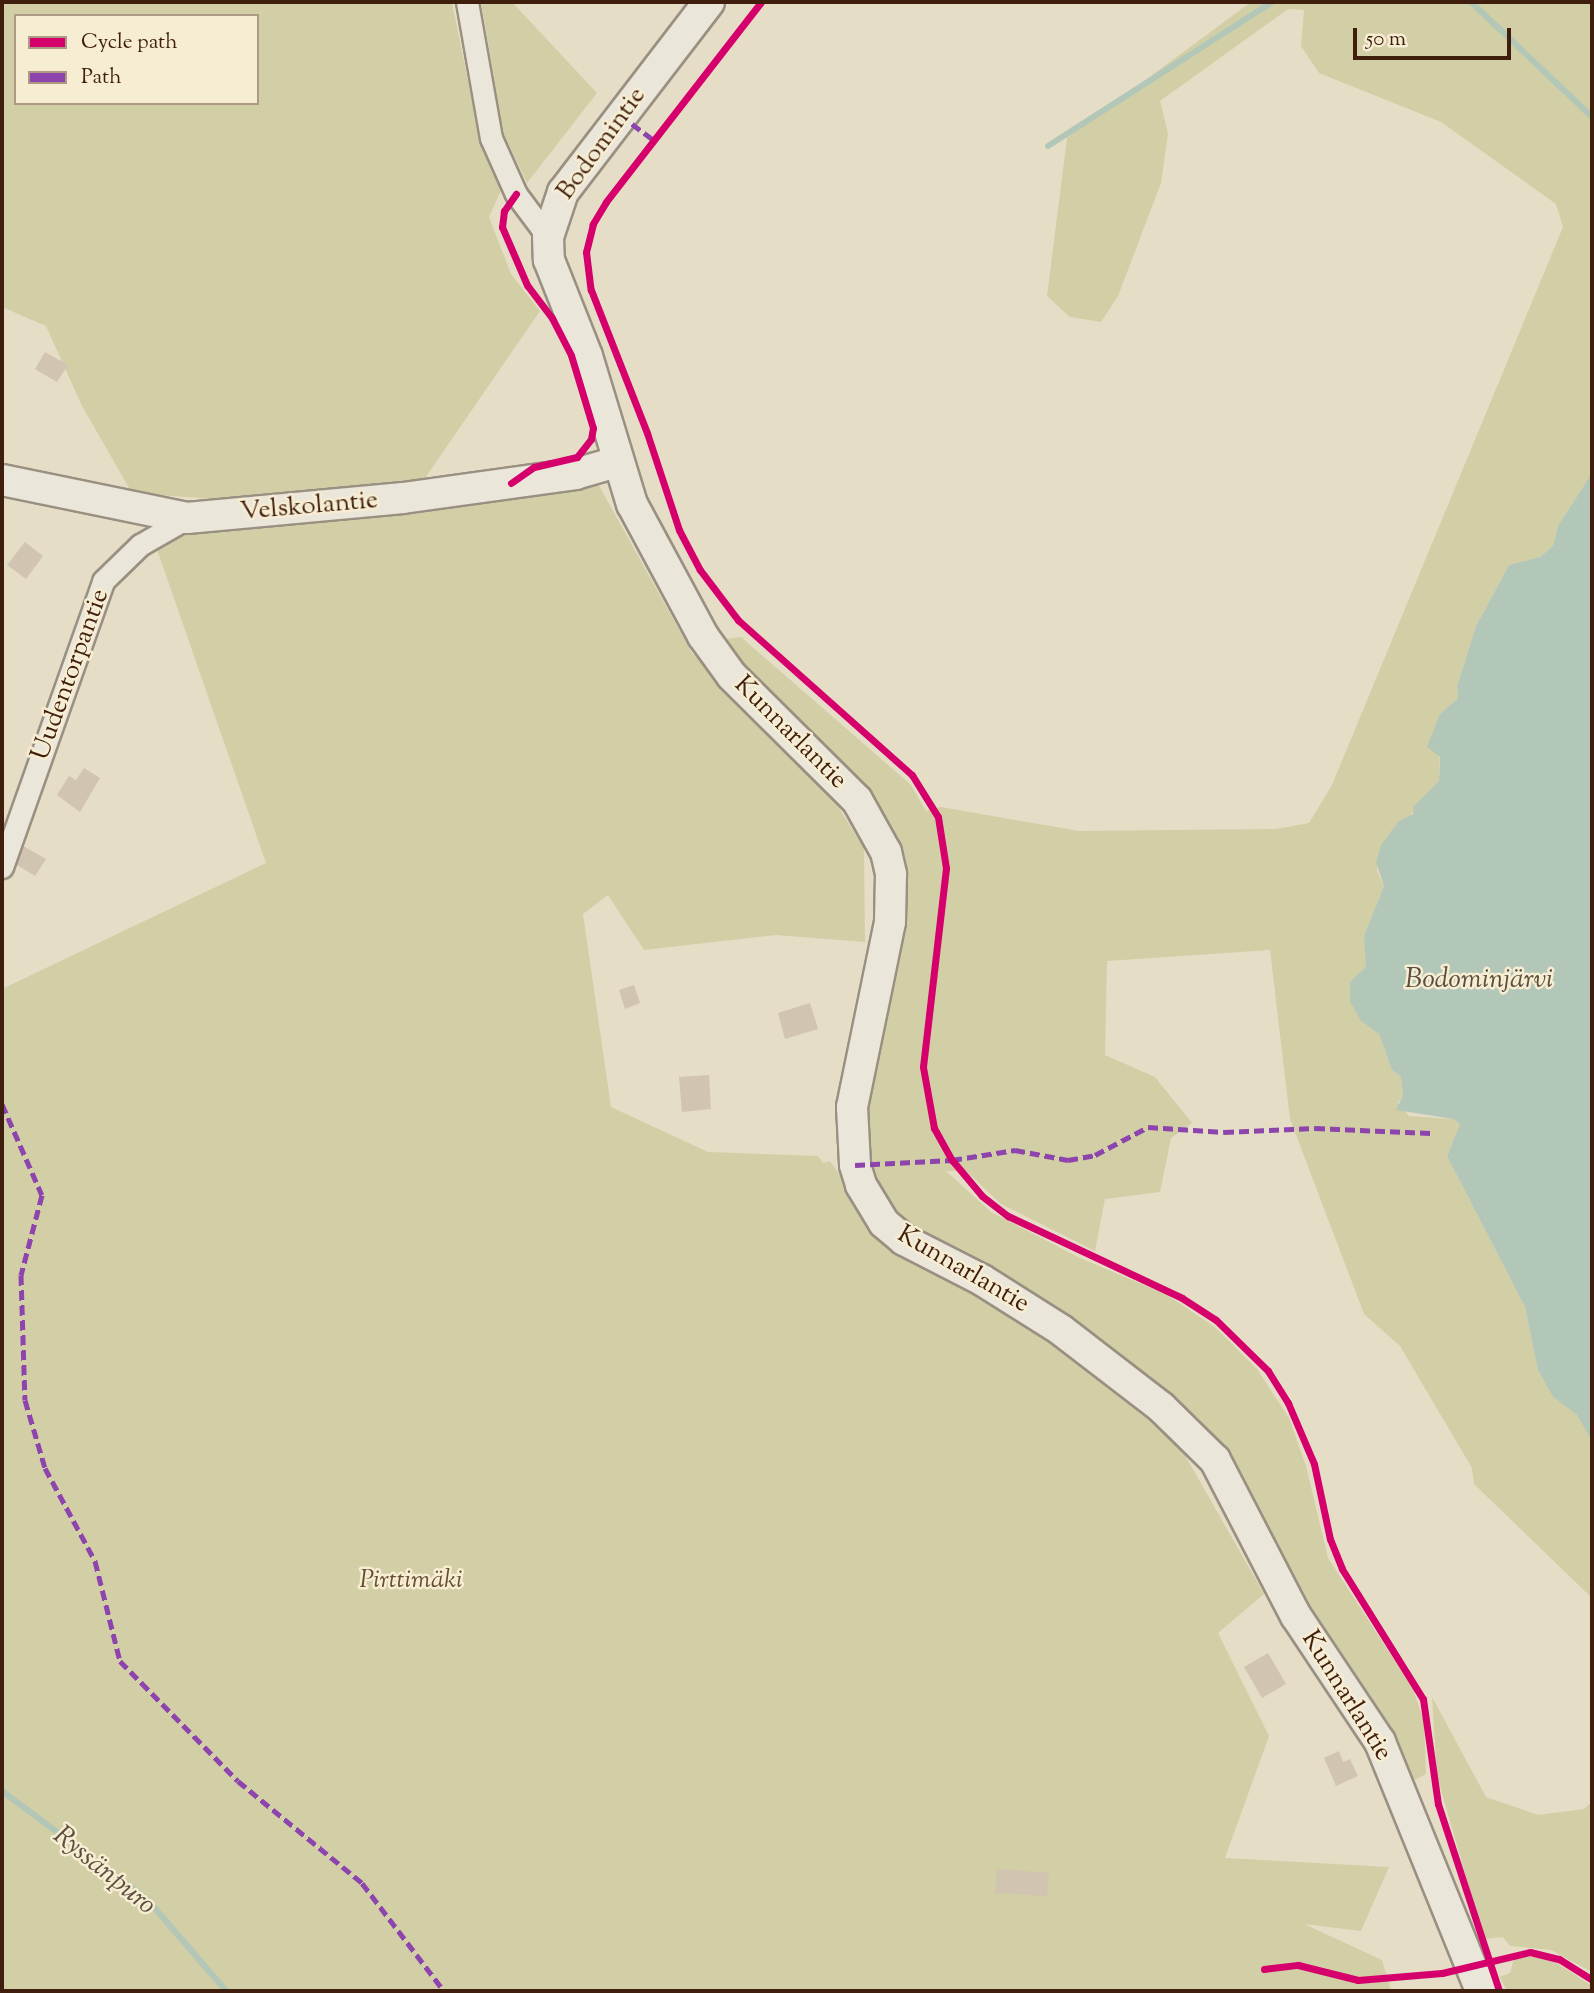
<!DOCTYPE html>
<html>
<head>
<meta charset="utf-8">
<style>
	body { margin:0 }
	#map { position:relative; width:1594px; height:1993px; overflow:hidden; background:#e6ddc6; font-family:"Sorts Mill Goudy",serif }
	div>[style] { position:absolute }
	.green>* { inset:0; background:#d2cea5 }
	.water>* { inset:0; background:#b2c7b7 }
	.stream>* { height:6px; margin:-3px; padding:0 3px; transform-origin:3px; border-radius:3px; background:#b2c7b7 }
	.building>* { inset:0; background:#d1c4b1 }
	.roads { filter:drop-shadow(2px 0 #9a9082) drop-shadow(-2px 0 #9a9082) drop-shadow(0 2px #9a9082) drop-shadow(0 -2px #9a9082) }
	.street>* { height:21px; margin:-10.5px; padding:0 10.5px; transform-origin:10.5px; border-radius:10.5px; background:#eae6da }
	.secondary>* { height:30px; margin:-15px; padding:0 15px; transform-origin:15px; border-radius:15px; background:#eae6da }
	.quiet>* { height:5px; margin-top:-2.5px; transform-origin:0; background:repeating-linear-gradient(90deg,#8e44ad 0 10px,transparent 0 15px) }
	.cycleway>* { height:7px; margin:-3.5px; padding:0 3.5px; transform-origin:3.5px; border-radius:3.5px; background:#d6006c }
	span { translate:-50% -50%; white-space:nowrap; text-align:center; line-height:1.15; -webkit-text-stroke:5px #f7edd2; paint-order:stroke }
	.street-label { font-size:26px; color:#3f1e0e }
	.park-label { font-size:26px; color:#664f33; font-style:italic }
	.water-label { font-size:28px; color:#5b4e3f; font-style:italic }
	.frame { position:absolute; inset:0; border:4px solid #3f1e0e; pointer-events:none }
	.legend { position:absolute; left:14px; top:14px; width:245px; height:91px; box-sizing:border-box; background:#f7edd2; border:2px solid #ad9a84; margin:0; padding:9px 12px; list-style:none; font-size:21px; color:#3f1e0e }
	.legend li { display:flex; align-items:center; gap:14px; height:35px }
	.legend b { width:35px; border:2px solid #ad9a84 }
	.scale { position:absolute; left:1353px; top:28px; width:158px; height:32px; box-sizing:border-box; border:4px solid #3f1e0e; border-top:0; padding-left:9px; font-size:21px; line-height:24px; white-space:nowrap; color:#3f1e0e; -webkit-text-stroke:5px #f7edd2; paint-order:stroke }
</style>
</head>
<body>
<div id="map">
	<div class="green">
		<div style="clip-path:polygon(evenodd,2px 2px,452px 2px,479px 135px,502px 188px,489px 217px,511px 274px,540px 311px,421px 484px,214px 499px,132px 493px,82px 406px,46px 326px,2px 307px,2px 2px,16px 16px,257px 16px,257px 103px,16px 103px,16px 16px)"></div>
		<div style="clip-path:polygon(481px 2px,512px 2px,597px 93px,527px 183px,503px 132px)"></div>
		<div style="clip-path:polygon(1251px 2px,1592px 2px,1592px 473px,1558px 526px,1553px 546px,1540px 557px,1509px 565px,1476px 626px,1457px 687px,1458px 698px,1440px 714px,1439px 781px,1378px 854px,1377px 871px,1384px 886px,1364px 936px,1367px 967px,1350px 982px,1360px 1019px,1379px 1034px,1392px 1070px,1401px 1077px,1403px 1095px,1398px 1103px,1409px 1116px,1453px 1119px,1460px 1124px,1447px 1156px,1525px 1307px,1538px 1370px,1553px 1397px,1577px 1415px,1590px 1433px,1592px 1598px,1474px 1484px,1472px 1468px,1400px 1346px,1364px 1314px,1290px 1119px,1270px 950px,1107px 961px,1105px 1055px,1155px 1077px,1192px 1123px,1171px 1138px,1160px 1192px,1105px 1199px,1095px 1251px,1001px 1204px,966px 1171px,946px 1171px,991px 1212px,1078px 1257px,1167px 1295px,1215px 1327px,1257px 1369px,1289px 1418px,1306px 1466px,1328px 1558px,1413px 1689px,1424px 1722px,1426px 1774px,1410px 1782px,1312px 1628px,1232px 1469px,920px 1240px,882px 1203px,862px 1139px,896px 857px,717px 640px,741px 637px,911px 785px,926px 811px,941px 807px,1079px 831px,1276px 829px,1309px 823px,1332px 785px,1563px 227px,1556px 204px,1441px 122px,1319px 73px,1301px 46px,1304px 10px,1288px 9px,1160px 101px,1168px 134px,1161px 183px,1118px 296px,1101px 322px,1070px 317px,1047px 296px,1067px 138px)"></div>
		<div style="clip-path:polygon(597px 482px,692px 653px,824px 784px,864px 848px,865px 942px,776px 935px,644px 950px,608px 895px,583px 914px,611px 1107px,708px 1152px,818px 1156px,823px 1163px,830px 1161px,882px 1235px,1050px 1344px,1178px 1443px,1264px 1594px,1218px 1633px,1269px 1736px,1225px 1858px,1389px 1867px,1361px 1931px,1304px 1924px,1382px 1960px,1391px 1991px,2px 1991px,2px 989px,266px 863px,152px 535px)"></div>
		<div style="clip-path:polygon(1432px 1697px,1486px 1797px,1538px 1815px,1584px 1809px,1592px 1802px,1592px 1972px,1551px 1950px,1510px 1946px,1503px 1937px,1484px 1939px,1437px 1776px)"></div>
		<div style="clip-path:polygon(1536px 1956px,1558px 1964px,1592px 1986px,1592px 1991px,1507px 1991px,1500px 1977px,1510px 1973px,1514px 1959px)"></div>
	</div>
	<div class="water">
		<div style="clip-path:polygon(1592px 473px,1592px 1441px,1577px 1415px,1553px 1397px,1538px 1370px,1525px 1307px,1447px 1156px,1460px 1124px,1453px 1119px,1396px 1110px,1403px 1095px,1401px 1077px,1392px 1070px,1379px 1034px,1360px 1020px,1350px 1001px,1350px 982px,1366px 967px,1364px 936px,1384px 886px,1376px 862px,1381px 845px,1399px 821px,1413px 814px,1414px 806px,1439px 781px,1440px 757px,1427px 747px,1440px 714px,1458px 698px,1457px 687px,1476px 626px,1509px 565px,1540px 557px,1553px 546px,1558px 526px)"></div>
	</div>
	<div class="stream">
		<div style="left:1471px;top:2px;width:167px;rotate:43.5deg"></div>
		<div style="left:1048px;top:146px;width:266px;rotate:-32.7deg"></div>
		<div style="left:2px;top:1791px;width:181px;rotate:36.7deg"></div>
		<div style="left:147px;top:1899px;width:121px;rotate:49.3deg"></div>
	</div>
	<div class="building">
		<div style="clip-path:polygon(45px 352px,68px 365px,57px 382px,35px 369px)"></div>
		<div style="clip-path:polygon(25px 542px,43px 556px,26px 579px,7px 565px)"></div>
		<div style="clip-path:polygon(84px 768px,100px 778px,80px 812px,57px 795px,69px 776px,76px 780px)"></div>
		<div style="clip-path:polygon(23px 846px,46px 859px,35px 876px,17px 865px)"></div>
		<div style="clip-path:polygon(634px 985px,640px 1003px,625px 1009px,619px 990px)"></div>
		<div style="clip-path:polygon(810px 1003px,818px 1029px,785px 1039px,778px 1013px)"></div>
		<div style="clip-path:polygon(709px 1075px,711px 1109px,682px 1112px,679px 1077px)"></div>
		<div style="clip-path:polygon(1268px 1653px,1286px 1684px,1262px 1698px,1244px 1667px)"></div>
		<div style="clip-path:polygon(1339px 1751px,1343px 1762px,1350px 1759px,1358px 1776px,1336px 1786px,1324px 1758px)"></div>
		<div style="clip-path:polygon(997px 1869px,1049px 1873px,1047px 1896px,995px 1893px)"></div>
	</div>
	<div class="roads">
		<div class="street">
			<div style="left:467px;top:2px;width:138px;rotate:80deg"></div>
			<div style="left:491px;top:138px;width:61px;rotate:65.9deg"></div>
			<div style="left:516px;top:194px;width:54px;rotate:53.3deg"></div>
			<div style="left:2px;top:867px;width:303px;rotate:-70.5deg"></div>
			<div style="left:103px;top:581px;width:52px;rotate:-44.2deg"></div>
			<div style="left:140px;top:545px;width:54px;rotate:-29.9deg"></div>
		</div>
		<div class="secondary">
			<div style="left:709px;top:2px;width:240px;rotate:127.5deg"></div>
			<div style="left:563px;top:192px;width:47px;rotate:108.4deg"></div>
			<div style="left:548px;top:237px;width:23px;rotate:88deg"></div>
			<div style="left:549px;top:260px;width:103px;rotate:68.4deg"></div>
			<div style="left:587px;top:356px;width:155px;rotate:73.1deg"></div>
			<div style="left:632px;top:504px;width:150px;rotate:61.7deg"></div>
			<div style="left:703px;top:636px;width:49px;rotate:54.1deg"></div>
			<div style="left:732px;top:676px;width:176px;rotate:44.8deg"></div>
			<div style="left:857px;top:800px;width:60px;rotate:60.9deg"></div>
			<div style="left:886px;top:852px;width:23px;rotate:77deg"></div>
			<div style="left:891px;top:874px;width:48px;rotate:91.2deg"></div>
			<div style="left:890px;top:922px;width:189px;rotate:101.6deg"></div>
			<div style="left:852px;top:1107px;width:58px;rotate:87deg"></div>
			<div style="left:855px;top:1165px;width:21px;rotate:73deg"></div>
			<div style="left:861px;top:1185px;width:44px;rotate:58.8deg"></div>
			<div style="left:884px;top:1223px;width:26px;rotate:40deg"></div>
			<div style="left:904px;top:1240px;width:88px;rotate:27.1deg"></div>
			<div style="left:982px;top:1280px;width:93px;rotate:32.3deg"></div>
			<div style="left:1061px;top:1330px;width:126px;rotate:37.6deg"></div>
			<div style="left:1161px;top:1407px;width:76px;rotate:44.5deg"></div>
			<div style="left:1215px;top:1460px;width:176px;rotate:62.6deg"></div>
			<div style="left:1296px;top:1616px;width:151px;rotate:56.3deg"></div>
			<div style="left:1380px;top:1742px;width:269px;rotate:67.9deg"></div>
			<div style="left:2px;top:480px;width:189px;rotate:11.6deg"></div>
			<div style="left:187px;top:518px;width:217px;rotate:-5.3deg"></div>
			<div style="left:403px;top:498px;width:174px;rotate:-7.9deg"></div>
			<div style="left:575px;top:474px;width:44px;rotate:-15.9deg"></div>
		</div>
	</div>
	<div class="quiet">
		<div style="left:620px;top:115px;width:44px;rotate:36.6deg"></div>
		<div style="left:2px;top:1104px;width:99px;rotate:66.3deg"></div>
		<div style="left:42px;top:1195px;width:83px;rotate:104.7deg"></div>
		<div style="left:21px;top:1275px;width:125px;rotate:88.2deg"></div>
		<div style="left:25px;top:1400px;width:71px;rotate:73.6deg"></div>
		<div style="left:45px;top:1468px;width:106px;rotate:61.7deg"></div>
		<div style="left:95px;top:1561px;width:103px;rotate:76deg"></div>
		<div style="left:120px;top:1661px;width:168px;rotate:45.5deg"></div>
		<div style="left:238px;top:1781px;width:161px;rotate:39.4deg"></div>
		<div style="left:362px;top:1883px;width:136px;rotate:52.8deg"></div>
		<div style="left:855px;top:1165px;width:97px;rotate:-3deg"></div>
		<div style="left:952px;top:1160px;width:64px;rotate:-9deg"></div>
		<div style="left:1015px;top:1150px;width:54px;rotate:10.7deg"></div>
		<div style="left:1068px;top:1160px;width:27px;rotate:-10deg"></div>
		<div style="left:1095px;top:1155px;width:60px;rotate:-27.8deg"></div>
		<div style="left:1148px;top:1127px;width:76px;rotate:3.8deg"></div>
		<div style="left:1224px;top:1132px;width:91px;rotate:-2.5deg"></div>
		<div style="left:1315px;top:1128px;width:116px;rotate:2.5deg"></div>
	</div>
	<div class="cycleway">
		<div style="left:761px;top:2px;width:253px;rotate:127.8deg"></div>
		<div style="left:606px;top:202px;width:26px;rotate:121deg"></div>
		<div style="left:593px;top:224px;width:29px;rotate:104deg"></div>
		<div style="left:586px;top:252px;width:38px;rotate:83deg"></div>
		<div style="left:591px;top:290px;width:154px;rotate:68.6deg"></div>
		<div style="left:647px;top:433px;width:102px;rotate:71.7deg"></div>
		<div style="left:679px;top:530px;width:45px;rotate:62.3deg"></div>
		<div style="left:700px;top:570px;width:63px;rotate:52.8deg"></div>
		<div style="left:738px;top:620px;width:233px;rotate:41.7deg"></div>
		<div style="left:912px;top:775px;width:49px;rotate:58.2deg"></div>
		<div style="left:938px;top:817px;width:52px;rotate:81.1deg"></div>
		<div style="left:946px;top:868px;width:200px;rotate:96.6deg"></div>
		<div style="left:923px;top:1067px;width:62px;rotate:79.8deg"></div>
		<div style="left:934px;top:1128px;width:37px;rotate:61deg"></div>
		<div style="left:952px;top:1160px;width:47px;rotate:50.2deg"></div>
		<div style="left:982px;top:1196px;width:33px;rotate:38deg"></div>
		<div style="left:1008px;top:1216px;width:192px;rotate:25.2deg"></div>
		<div style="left:1182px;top:1298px;width:40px;rotate:32.9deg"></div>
		<div style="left:1216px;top:1320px;width:73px;rotate:44.4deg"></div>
		<div style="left:1268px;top:1371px;width:38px;rotate:58deg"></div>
		<div style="left:1288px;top:1403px;width:66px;rotate:66.9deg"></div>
		<div style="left:1314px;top:1464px;width:77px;rotate:78deg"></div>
		<div style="left:1330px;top:1539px;width:32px;rotate:68deg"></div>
		<div style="left:1342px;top:1569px;width:153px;rotate:58.1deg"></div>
		<div style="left:1423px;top:1699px;width:106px;rotate:81.9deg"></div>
		<div style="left:1438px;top:1804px;width:197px;rotate:71.9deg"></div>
		<div style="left:511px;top:483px;width:28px;rotate:-35deg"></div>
		<div style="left:534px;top:467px;width:44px;rotate:-13.1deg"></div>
		<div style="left:577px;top:457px;width:23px;rotate:-52deg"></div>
		<div style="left:591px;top:439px;width:11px;rotate:-80deg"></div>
		<div style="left:593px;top:428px;width:76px;rotate:-106.8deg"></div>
		<div style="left:571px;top:355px;width:42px;rotate:-117.2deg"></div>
		<div style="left:552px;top:318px;width:41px;rotate:-127.1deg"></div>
		<div style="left:527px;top:285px;width:63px;rotate:-113.3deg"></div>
		<div style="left:502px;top:227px;width:16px;rotate:-83deg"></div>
		<div style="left:504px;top:211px;width:21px;rotate:-55deg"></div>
		<div style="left:1264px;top:1969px;width:34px;rotate:-7deg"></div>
		<div style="left:1298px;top:1965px;width:62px;rotate:14deg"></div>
		<div style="left:1358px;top:1980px;width:84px;rotate:-4.8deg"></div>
		<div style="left:1442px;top:1973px;width:90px;rotate:-13.4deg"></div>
		<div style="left:1530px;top:1952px;width:30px;rotate:14deg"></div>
		<div style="left:1559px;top:1959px;width:39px;rotate:32deg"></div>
	</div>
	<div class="street-label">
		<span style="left:602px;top:144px;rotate:-54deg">Bodomintie</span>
		<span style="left:309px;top:507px;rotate:-5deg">Velskolantie</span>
		<span style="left:71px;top:675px;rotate:-70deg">Uudentorpantie</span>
		<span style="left:790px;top:733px;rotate:45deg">Kunnarlantie</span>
		<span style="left:963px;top:1270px;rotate:30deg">Kunnarlantie</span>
		<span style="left:1346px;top:1696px;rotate:58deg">Kunnarlantie</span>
	</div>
	<div class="park-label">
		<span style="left:411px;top:1581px">Pirttimäki</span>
	</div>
	<div class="water-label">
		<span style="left:1479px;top:980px">Bodominjärvi</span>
		<span style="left:104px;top:1871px;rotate:39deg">Ryssänpuro</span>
	</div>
	<div class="frame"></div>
	<ul class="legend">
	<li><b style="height:9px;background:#d6006c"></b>Cycle path</li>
	<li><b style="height:9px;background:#8e44ad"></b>Path</li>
	</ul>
	<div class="scale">50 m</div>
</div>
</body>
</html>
